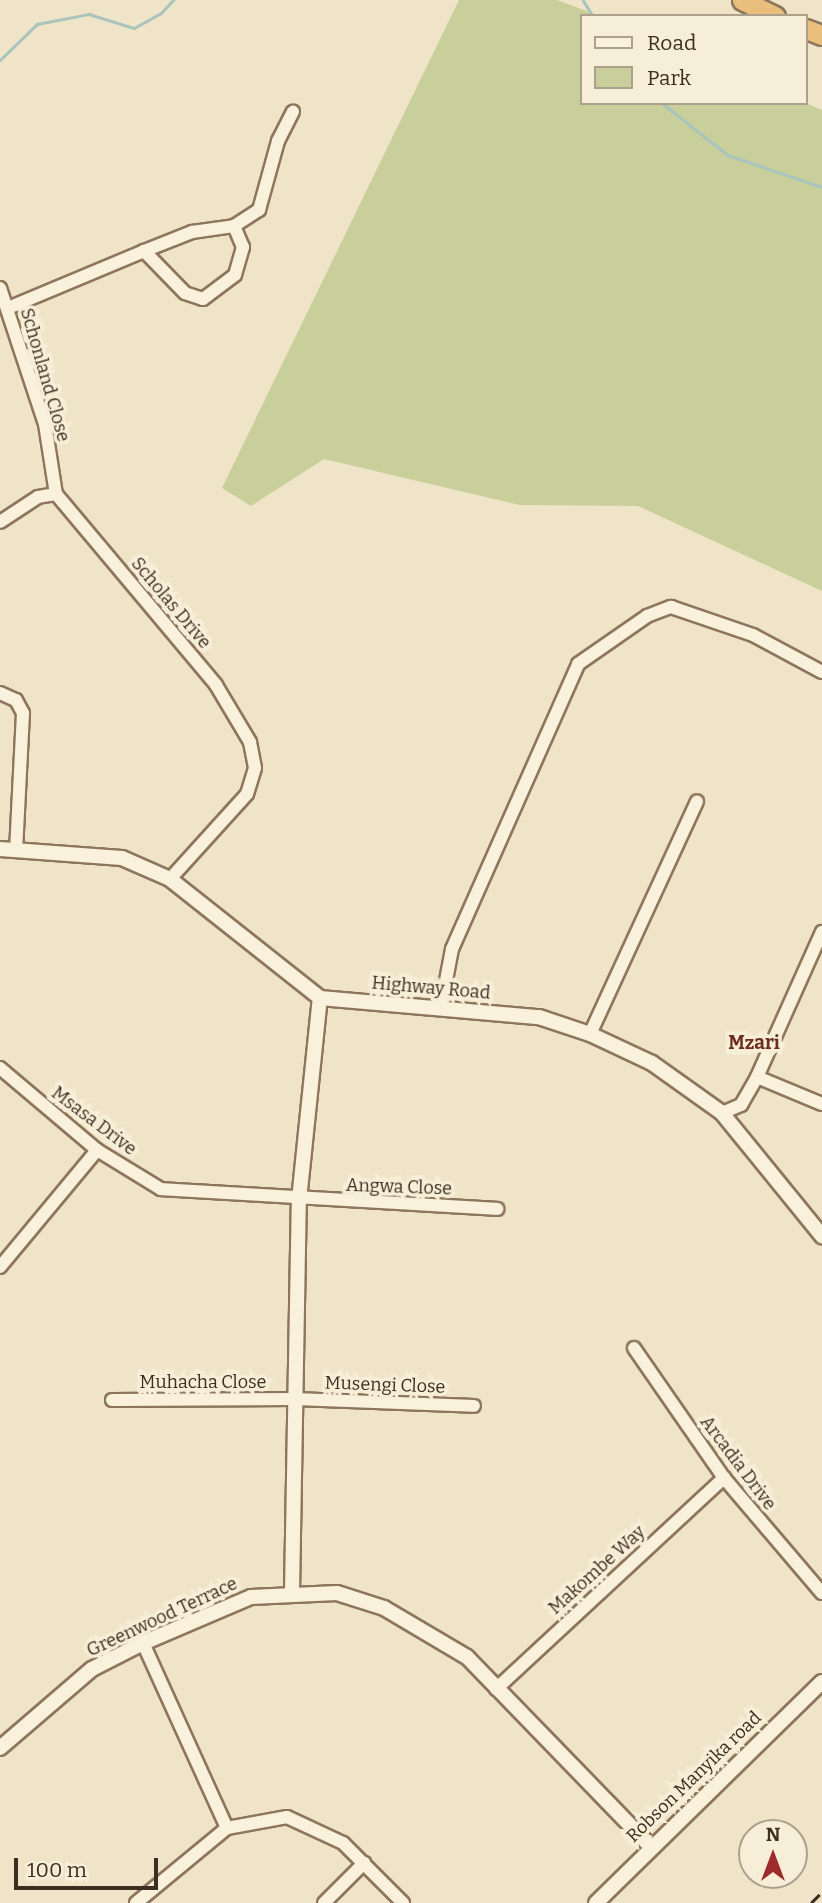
<!DOCTYPE html>
<html>
<head>
<meta charset="utf-8">
<style>
	body { margin:0 }
	#map { position:relative; width:822px; height:1903px; overflow:hidden; background:#f0e4c8; font-family:Bitter,serif }
	div>[style] { position:absolute }
	.green>* { inset:0; background:#c9cf9b }
	.stream>* { height:2.5px; margin:-1.25px; padding:0 1.25px; transform-origin:1.25px; border-radius:1.25px; background:#a9c4bc }
	.roads { filter:drop-shadow(2px 0 #8d765c) drop-shadow(-2px 0 #8d765c) drop-shadow(0 2px #8d765c) drop-shadow(0 -2px #8d765c) }
	.minor>* { height:12px; margin:-6px; padding:0 6px; transform-origin:6px; border-radius:6px; background:#faf1dc }
	.tertiary>* { height:14px; margin:-7px; padding:0 7px; transform-origin:7px; border-radius:7px; background:#faf1dc }
	.trunk>* { height:19px; margin:-9.5px; padding:0 9.5px; transform-origin:9.5px; border-radius:9.5px; background:#eabe7c }
	.rail>* { height:2.5px; margin-top:-1.25px; transform-origin:0; background:repeating-linear-gradient(90deg,#3d2e20 0 12px,transparent 0 24px) }
	span { translate:-50% -50%; white-space:nowrap; text-align:center; line-height:1.15; -webkit-text-stroke:7px #f7eed8; paint-order:stroke }
	.street-label { font-size:18px; color:#3d2e20 }
	.neighbourhood-label { font-size:19px; color:#6b2e1e; font-weight:700 }
	.legend { position:absolute; left:580px; top:14px; width:228px; height:91px; box-sizing:border-box; background:#f7eed8; border:2px solid #ada18e; margin:0; padding:9px 12px; list-style:none; font-size:21px; color:#3d2e20 }
	.legend li { display:flex; align-items:center; gap:14px; height:35px }
	.legend b { width:35px; border:2px solid #ada18e }
	.north { position:absolute; left:738px; top:1819px; width:70px; height:70px; box-sizing:border-box; background:#f7eed8; border:2px solid #ada18e; border-radius:50%; rotate:0deg; font-size:19px; font-weight:700; line-height:28px; text-align:center; color:#3d2e20 }
	.north::after { content:''; display:block; margin:auto; width:24px; height:32px; background:#9e2a2b; clip-path:polygon(50% 0,100% 100%,50% 72%,0 100%) }
	.scale { position:absolute; left:14px; top:1858px; width:144px; height:32px; box-sizing:border-box; border:4px solid #3d2e20; border-top:0; padding-left:9px; font-size:21px; line-height:24px; white-space:nowrap; color:#3d2e20; -webkit-text-stroke:5px #f7eed8; paint-order:stroke }
</style>
</head>
<body>
<div id="map">
	<div class="green">
		<div style="clip-path:polygon(459px 0,557px 0,600px 16px,582px 16px,582px 103px,806px 103px,822px 110px,822px 591px,638px 506px,520px 505px,324px 459px,251px 506px,222px 488px)"></div>
	</div>
	<div class="stream">
		<div style="left:583px;top:0;width:19px;rotate:58deg"></div>
		<div style="left:0;top:60px;width:52px;rotate:-44.2deg"></div>
		<div style="left:37px;top:24px;width:53px;rotate:-10.9deg"></div>
		<div style="left:89px;top:14px;width:47px;rotate:17.3deg"></div>
		<div style="left:134px;top:28px;width:31px;rotate:-29deg"></div>
		<div style="left:161px;top:13px;width:18px;rotate:-47deg"></div>
		<div style="left:662px;top:103px;width:84px;rotate:38.2deg"></div>
		<div style="left:728px;top:155px;width:99px;rotate:18.8deg"></div>
	</div>
	<div class="roads">
		<div class="minor">
			<div style="left:234px;top:226px;width:30px;rotate:-33deg"></div>
			<div style="left:259px;top:210px;width:72px;rotate:-74.6deg"></div>
			<div style="left:278px;top:141px;width:33px;rotate:-63deg"></div>
			<div style="left:0;top:288px;width:143px;rotate:71.7deg"></div>
			<div style="left:45px;top:424px;width:71px;rotate:81.1deg"></div>
			<div style="left:56px;top:494px;width:18px;rotate:171deg"></div>
			<div style="left:38px;top:497px;width:45px;rotate:146.7deg"></div>
			<div style="left:8px;top:308px;width:147px;rotate:-22.7deg"></div>
			<div style="left:144px;top:251px;width:52px;rotate:-21.6deg"></div>
			<div style="left:192px;top:232px;width:42px;rotate:-8.1deg"></div>
			<div style="left:234px;top:226px;width:23px;rotate:67deg"></div>
			<div style="left:243px;top:247px;width:29px;rotate:106deg"></div>
			<div style="left:235px;top:275px;width:40px;rotate:143deg"></div>
			<div style="left:203px;top:299px;width:19px;rotate:-162deg"></div>
			<div style="left:185px;top:293px;width:59px;rotate:-134.3deg"></div>
			<div style="left:56px;top:494px;width:249px;rotate:50deg"></div>
			<div style="left:216px;top:685px;width:66px;rotate:59.2deg"></div>
			<div style="left:250px;top:742px;width:26px;rotate:79deg"></div>
			<div style="left:255px;top:768px;width:27px;rotate:107deg"></div>
			<div style="left:247px;top:794px;width:115px;rotate:132.2deg"></div>
			<div style="left:0;top:693px;width:17px;rotate:24deg"></div>
			<div style="left:16px;top:700px;width:15px;rotate:62deg"></div>
			<div style="left:23px;top:713px;width:136px;rotate:92.9deg"></div>
			<div style="left:441px;top:1007px;width:59px;rotate:-79.3deg"></div>
			<div style="left:452px;top:949px;width:312px;rotate:-66.1deg"></div>
			<div style="left:578px;top:664px;width:84px;rotate:-34.8deg"></div>
			<div style="left:647px;top:616px;width:26px;rotate:-21deg"></div>
			<div style="left:671px;top:607px;width:87px;rotate:18.9deg"></div>
			<div style="left:753px;top:635px;width:78px;rotate:28.2deg"></div>
			<div style="left:590px;top:1034px;width:256px;rotate:-65.3deg"></div>
			<div style="left:0;top:1068px;width:127px;rotate:40.2deg"></div>
			<div style="left:97px;top:1150px;width:75px;rotate:31.4deg"></div>
			<div style="left:161px;top:1189px;width:337px;rotate:3.4deg"></div>
			<div style="left:757px;top:1077px;width:70px;rotate:22.6deg"></div>
			<div style="left:722px;top:1113px;width:21px;rotate:-23deg"></div>
			<div style="left:741px;top:1105px;width:32px;rotate:-60deg"></div>
			<div style="left:757px;top:1077px;width:159px;rotate:-65.9deg"></div>
			<div style="left:0;top:1267px;width:152px;rotate:-50.3deg"></div>
			<div style="left:634px;top:1348px;width:158px;rotate:55.3deg"></div>
			<div style="left:724px;top:1478px;width:151px;rotate:49.6deg"></div>
			<div style="left:112px;top:1400px;width:183px;rotate:-0.3deg"></div>
			<div style="left:295px;top:1399px;width:179px;rotate:2.2deg"></div>
			<div style="left:143px;top:1643px;width:203px;rotate:65.6deg"></div>
			<div style="left:496px;top:1689px;width:311px;rotate:-42.8deg"></div>
			<div style="left:136px;top:1903px;width:118px;rotate:-39.5deg"></div>
			<div style="left:227px;top:1828px;width:61px;rotate:-10.4deg"></div>
			<div style="left:287px;top:1817px;width:62px;rotate:24.9deg"></div>
			<div style="left:343px;top:1843px;width:85px;rotate:45deg"></div>
			<div style="left:324px;top:1903px;width:57px;rotate:-45deg"></div>
		</div>
		<div class="tertiary">
			<div style="left:0;top:849px;width:122px;rotate:4.2deg"></div>
			<div style="left:122px;top:858px;width:52px;rotate:23.6deg"></div>
			<div style="left:170px;top:879px;width:191px;rotate:38.4deg"></div>
			<div style="left:320px;top:998px;width:220px;rotate:5deg"></div>
			<div style="left:539px;top:1017px;width:54px;rotate:18.4deg"></div>
			<div style="left:590px;top:1034px;width:68px;rotate:25.1deg"></div>
			<div style="left:652px;top:1063px;width:86px;rotate:35.5deg"></div>
			<div style="left:722px;top:1113px;width:159px;rotate:50.9deg"></div>
			<div style="left:292px;top:1592px;width:392px;rotate:-89deg"></div>
			<div style="left:299px;top:1200px;width:203px;rotate:-84.1deg"></div>
			<div style="left:0;top:1748px;width:121px;rotate:-40.7deg"></div>
			<div style="left:92px;top:1669px;width:57px;rotate:-27deg"></div>
			<div style="left:143px;top:1643px;width:117px;rotate:-23.1deg"></div>
			<div style="left:251px;top:1597px;width:86px;rotate:-2.7deg"></div>
			<div style="left:337px;top:1593px;width:49px;rotate:17.7deg"></div>
			<div style="left:384px;top:1608px;width:96px;rotate:30.6deg"></div>
			<div style="left:467px;top:1657px;width:263px;rotate:45.9deg"></div>
			<div style="left:596px;top:1903px;width:316px;rotate:-44.4deg"></div>
		</div>
		<div class="trunk">
			<div style="left:742px;top:0;width:37px;rotate:26deg"></div>
			<div style="left:806px;top:29px;width:17px;rotate:21deg"></div>
		</div>
	</div>
	<div class="rail">
		<div style="left:811px;top:1903px;width:16px;rotate:-45deg"></div>
	</div>
	<div class="street-label">
		<span style="left:45px;top:375px;rotate:74deg">Schonland Close</span>
		<span style="left:171px;top:603px;rotate:50deg">Scholas Drive</span>
		<span style="left:431px;top:988px;rotate:5deg">Highway Road</span>
		<span style="left:94px;top:1121px;rotate:37deg">Msasa Drive</span>
		<span style="left:399px;top:1187px;rotate:2deg">Angwa Close</span>
		<span style="left:203px;top:1382px">Muhacha Close</span>
		<span style="left:385px;top:1385px;rotate:2deg">Musengi Close</span>
		<span style="left:738px;top:1463px;rotate:53deg">Arcadia Drive</span>
		<span style="left:597px;top:1570px;rotate:-42deg">Makombe Way</span>
		<span style="left:162px;top:1617px;rotate:-25deg">Greenwood Terrace</span>
		<span style="left:694px;top:1777px;rotate:-44deg">Robson Manyika road</span>
	</div>
	<div class="neighbourhood-label">
		<span style="left:754px;top:1043px">Mzari</span>
	</div>
	<ul class="legend">
	<li><b style="height:9px;background:#faf1dc"></b>Road</li>
	<li><b style="height:19px;background:#c9cf9b"></b>Park</li>
	</ul>
	<div class="north">N</div>
	<div class="scale">100 m</div>
</div>
</body>
</html>
